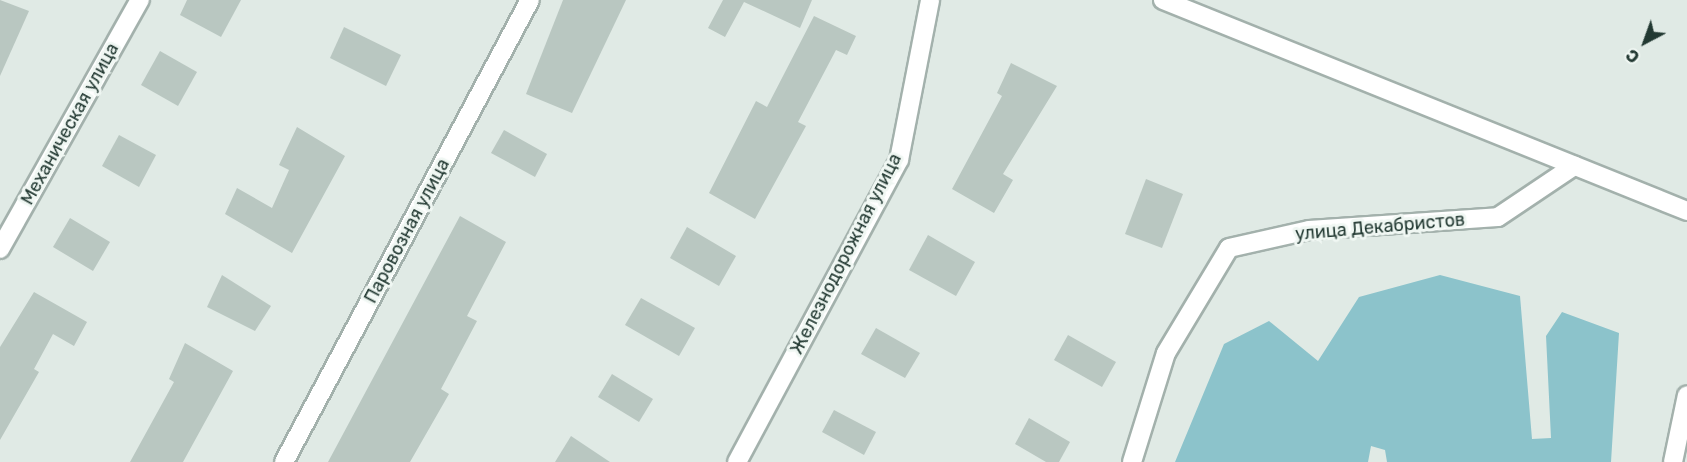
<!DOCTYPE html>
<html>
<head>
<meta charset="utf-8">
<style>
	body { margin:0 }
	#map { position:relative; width:1687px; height:462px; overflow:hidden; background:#e0eae5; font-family:Rubik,sans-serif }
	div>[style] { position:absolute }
	.water>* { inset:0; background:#8cc3cb }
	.building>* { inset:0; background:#b9c7c1 }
	.roads { filter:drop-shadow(2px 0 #a3b1ac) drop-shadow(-2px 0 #a3b1ac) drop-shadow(0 2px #a3b1ac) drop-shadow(0 -2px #a3b1ac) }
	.minor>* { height:18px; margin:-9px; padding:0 9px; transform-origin:9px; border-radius:9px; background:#fff }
	.tertiary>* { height:18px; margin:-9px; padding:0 9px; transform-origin:9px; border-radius:9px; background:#fff }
	.secondary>* { height:18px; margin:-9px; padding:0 9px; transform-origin:9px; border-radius:9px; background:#fff }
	span { translate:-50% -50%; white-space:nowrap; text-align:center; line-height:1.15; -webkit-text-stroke:6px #f0f7f3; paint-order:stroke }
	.street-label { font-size:18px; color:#223932 }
	.north { position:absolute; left:1615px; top:12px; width:60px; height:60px; -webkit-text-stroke:4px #f0f7f3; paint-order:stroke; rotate:221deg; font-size:16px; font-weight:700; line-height:24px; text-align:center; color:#223932 }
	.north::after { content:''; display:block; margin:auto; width:21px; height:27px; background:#223932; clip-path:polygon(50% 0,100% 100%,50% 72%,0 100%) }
</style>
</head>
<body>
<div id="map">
	<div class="water">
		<div style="clip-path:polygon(1440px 275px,1520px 296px,1532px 439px,1551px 438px,1546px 336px,1562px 312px,1619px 333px,1611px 462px,1387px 462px,1385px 450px,1371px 446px,1368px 462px,1175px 462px,1224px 344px,1269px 321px,1318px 361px,1359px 297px)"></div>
	</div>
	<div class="building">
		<div style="clip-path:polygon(0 0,29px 11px,0 76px)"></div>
		<div style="clip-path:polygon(187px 0,241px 0,221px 37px,180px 15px)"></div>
		<div style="clip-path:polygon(563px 0,626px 0,572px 113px,526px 94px)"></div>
		<div style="clip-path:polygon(723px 0,812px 0,800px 28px,744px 2px,725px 37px,708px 28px)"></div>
		<div style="clip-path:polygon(814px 16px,856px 36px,847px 55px,836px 50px,798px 122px,806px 126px,755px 219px,709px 193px,756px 101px,767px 107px)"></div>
		<div style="clip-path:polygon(344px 27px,401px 55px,386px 86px,330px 58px)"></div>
		<div style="clip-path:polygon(160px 51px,197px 72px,178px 106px,141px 85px)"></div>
		<div style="clip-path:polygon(1011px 63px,1057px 86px,1003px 174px,1013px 180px,994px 213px,952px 189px,1002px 96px,997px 93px)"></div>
		<div style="clip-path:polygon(297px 127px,345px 156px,292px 253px,225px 214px,237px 188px,272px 208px,289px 170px,279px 165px)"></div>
		<div style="clip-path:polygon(504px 130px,547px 154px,535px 177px,491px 153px)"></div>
		<div style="clip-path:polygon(119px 135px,156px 155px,139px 187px,102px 166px)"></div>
		<div style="clip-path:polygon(1146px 179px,1183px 194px,1162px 248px,1125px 234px)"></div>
		<div style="clip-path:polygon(460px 216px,506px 242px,467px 316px,477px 321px,441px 389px,449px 394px,410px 462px,328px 462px)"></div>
		<div style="clip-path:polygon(70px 218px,110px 242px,93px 271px,53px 247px)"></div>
		<div style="clip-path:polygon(687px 227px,736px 256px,719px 286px,670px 258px)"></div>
		<div style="clip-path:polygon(928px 235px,975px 262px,956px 296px,909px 270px)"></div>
		<div style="clip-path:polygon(222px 275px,271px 306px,255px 331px,207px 307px)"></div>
		<div style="clip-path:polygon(34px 292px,87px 322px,74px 346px,53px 334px,34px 369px,39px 372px,0 440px,0 347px)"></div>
		<div style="clip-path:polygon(641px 298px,695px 328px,679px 356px,625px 325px)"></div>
		<div style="clip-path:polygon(876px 328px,920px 353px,905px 378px,861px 354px)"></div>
		<div style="clip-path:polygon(1068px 335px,1116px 362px,1102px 387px,1054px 360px)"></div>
		<div style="clip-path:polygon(185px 343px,233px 371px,183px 462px,130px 462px,174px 382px,169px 379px)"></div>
		<div style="clip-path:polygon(612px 374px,653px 399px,639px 422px,598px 397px)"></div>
		<div style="clip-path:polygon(834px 410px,876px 432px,864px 455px,822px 432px)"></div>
		<div style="clip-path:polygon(1029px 418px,1070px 442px,1059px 462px,1046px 462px,1015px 444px)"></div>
		<div style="clip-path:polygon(571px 436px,610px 462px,555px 462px)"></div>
	</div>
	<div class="roads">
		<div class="minor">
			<div style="left:0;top:249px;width:286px;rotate:-60.7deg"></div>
			<div style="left:284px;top:462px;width:523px;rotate:-61.97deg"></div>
			<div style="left:737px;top:462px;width:343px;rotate:-61.8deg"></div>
			<div style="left:899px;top:160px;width:163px;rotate:-79deg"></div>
			<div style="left:1132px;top:462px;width:114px;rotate:-72.7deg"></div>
			<div style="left:1166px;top:353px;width:122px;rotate:-59deg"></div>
			<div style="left:1229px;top:248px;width:82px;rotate:-12.7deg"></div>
			<div style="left:1309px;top:230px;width:189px;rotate:-3.9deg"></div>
			<div style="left:1498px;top:217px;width:92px;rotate:-33.9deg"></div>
		</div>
		<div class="tertiary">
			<div style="left:1673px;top:462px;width:68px;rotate:-78.2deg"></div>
		</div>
		<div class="secondary">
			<div style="left:1163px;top:0;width:565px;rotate:21.93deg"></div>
		</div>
	</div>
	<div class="street-label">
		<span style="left:70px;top:124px;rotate:-61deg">Механическая улица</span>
		<span style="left:1380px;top:227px;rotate:-5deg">улица Декабристов</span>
		<span style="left:407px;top:231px;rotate:-62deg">Паровозная улица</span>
		<span style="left:846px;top:254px;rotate:-63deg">Железнодорожная улица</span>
	</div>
	<div class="north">С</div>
</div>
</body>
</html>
